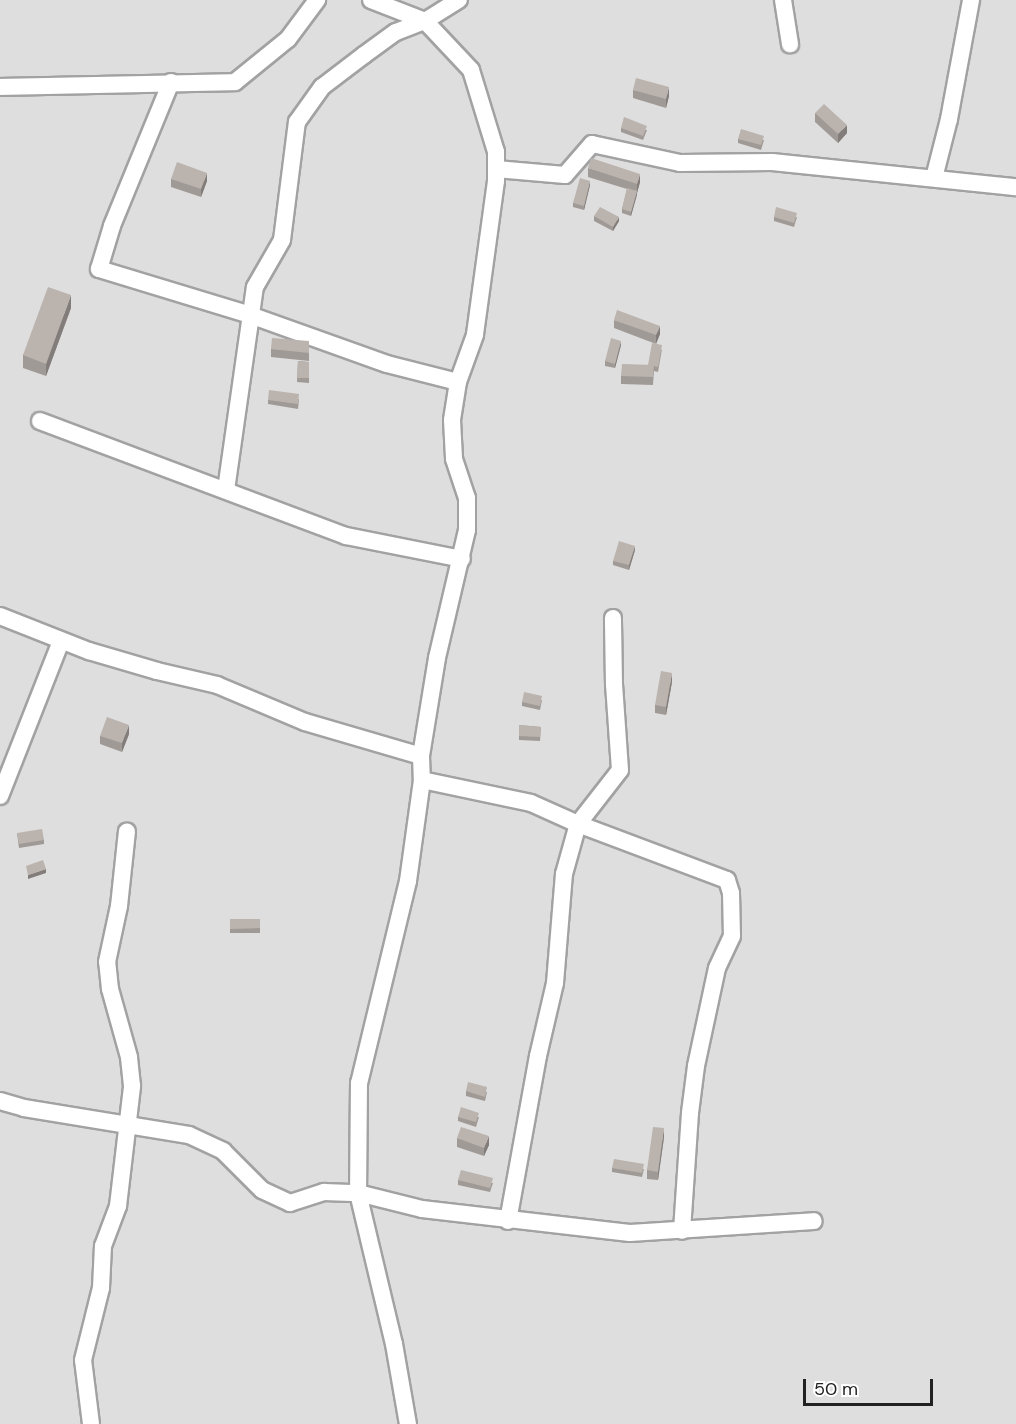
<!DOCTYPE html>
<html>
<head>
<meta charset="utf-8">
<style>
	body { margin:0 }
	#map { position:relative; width:1016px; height:1424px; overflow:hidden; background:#f1eee9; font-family:"DM Sans",sans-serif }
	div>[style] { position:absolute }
	.residential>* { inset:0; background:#dfdede }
	.roads { filter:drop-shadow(2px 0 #a2a2a2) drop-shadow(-2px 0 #a2a2a2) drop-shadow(0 2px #a2a2a2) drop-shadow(0 -2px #a2a2a2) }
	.street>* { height:16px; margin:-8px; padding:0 8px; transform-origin:8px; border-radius:8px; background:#fff }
	.wall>* { inset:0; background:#a09a96 }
	.shaded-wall>* { inset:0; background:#827d7a }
	.building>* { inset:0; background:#bab3ae }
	span { translate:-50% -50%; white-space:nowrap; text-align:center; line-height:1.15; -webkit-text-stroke:5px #fff; paint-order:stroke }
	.scale { position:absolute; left:803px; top:1379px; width:130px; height:27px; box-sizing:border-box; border:3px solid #212121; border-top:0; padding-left:8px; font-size:18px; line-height:21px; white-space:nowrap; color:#212121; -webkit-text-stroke:4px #fff; paint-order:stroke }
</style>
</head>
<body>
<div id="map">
	<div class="residential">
		<div style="clip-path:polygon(0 0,1016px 0,1016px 1424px,0 1424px)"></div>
	</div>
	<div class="roads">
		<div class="street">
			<div style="left:371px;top:0;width:58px;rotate:21.3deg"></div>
			<div style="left:425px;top:21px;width:67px;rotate:46.8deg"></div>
			<div style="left:471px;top:70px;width:86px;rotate:73deg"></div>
			<div style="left:496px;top:152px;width:29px;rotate:90deg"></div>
			<div style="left:496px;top:181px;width:155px;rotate:97.8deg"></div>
			<div style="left:475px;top:335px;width:50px;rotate:109.9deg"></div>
			<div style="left:458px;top:382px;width:38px;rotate:99deg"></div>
			<div style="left:452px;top:420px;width:39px;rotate:87deg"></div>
			<div style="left:454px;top:459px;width:41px;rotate:71.6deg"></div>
			<div style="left:467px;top:498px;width:32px;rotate:90deg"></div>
			<div style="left:467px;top:530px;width:131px;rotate:103.2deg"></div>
			<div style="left:437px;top:658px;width:99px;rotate:99.3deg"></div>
			<div style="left:421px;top:756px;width:24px;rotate:88deg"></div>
			<div style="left:422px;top:780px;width:102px;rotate:97.9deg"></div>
			<div style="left:408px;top:881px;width:208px;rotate:103.6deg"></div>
			<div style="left:359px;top:1083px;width:110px;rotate:90.5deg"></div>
			<div style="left:358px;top:1193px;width:155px;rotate:76.6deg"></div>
			<div style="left:394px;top:1344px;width:81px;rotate:80.1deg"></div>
			<div style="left:783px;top:0;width:45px;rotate:81deg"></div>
			<div style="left:171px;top:82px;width:156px;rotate:112.3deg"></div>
			<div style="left:112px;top:226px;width:45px;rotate:106.8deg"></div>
			<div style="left:99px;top:269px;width:158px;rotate:16.9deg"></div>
			<div style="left:250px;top:315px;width:145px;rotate:19.7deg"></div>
			<div style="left:387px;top:364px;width:73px;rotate:14.2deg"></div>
			<div style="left:0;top:87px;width:235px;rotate:-1.2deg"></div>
			<div style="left:235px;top:82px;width:68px;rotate:-39.1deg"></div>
			<div style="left:288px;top:39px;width:49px;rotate:-53.4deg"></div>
			<div style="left:496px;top:169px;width:69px;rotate:5deg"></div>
			<div style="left:565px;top:175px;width:41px;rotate:-48.9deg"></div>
			<div style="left:592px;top:144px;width:90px;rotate:12.2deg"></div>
			<div style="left:680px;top:163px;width:92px;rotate:-0.6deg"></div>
			<div style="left:772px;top:162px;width:245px;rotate:5.9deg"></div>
			<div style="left:934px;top:178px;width:61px;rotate:-75.7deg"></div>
			<div style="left:949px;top:119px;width:121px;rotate:-79.5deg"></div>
			<div style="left:40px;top:421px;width:327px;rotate:20.6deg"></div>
			<div style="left:346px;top:536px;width:118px;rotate:11.2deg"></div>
			<div style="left:226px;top:490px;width:205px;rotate:-81.9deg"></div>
			<div style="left:255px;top:287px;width:54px;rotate:-60.1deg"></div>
			<div style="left:282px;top:240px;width:119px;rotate:-82.8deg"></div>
			<div style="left:297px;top:122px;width:43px;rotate:-54.5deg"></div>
			<div style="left:322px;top:87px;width:53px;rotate:-37.3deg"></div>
			<div style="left:364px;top:55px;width:39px;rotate:-36deg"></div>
			<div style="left:396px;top:32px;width:31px;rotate:-21deg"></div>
			<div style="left:425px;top:21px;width:40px;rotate:-32deg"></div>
			<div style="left:0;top:616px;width:96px;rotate:21.5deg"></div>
			<div style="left:89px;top:651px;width:71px;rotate:16.4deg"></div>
			<div style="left:157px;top:671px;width:62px;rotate:13.1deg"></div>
			<div style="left:217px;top:685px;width:95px;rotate:22.8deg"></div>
			<div style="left:305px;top:722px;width:121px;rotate:16.3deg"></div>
			<div style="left:422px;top:780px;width:111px;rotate:11.9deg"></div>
			<div style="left:531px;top:803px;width:51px;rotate:24.1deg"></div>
			<div style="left:578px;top:824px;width:159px;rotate:20.6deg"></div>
			<div style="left:727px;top:880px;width:14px;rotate:73deg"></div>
			<div style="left:731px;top:893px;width:43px;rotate:88.7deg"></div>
			<div style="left:732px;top:936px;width:35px;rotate:115deg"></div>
			<div style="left:717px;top:968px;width:100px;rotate:102.1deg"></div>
			<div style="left:696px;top:1066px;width:47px;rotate:97.3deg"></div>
			<div style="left:690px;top:1113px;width:118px;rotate:93.9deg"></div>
			<div style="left:0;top:796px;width:167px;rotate:-68.5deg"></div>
			<div style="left:0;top:1101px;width:25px;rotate:16deg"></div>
			<div style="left:24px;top:1108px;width:167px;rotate:9.3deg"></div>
			<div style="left:189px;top:1135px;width:38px;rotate:25deg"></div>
			<div style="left:223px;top:1151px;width:55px;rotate:45deg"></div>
			<div style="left:262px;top:1190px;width:31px;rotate:25deg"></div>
			<div style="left:290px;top:1203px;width:36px;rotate:-18deg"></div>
			<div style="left:324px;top:1192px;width:34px;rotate:2deg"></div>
			<div style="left:358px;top:1193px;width:66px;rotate:14deg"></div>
			<div style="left:422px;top:1209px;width:209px;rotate:6.6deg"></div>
			<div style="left:630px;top:1233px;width:184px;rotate:-3.7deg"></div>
			<div style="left:508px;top:1221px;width:168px;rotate:-79.7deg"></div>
			<div style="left:538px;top:1056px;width:75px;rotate:-76.9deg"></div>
			<div style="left:555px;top:983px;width:109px;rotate:-85.3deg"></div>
			<div style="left:564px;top:874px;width:52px;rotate:-74.4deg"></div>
			<div style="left:578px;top:824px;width:68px;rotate:-52.1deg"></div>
			<div style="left:620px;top:770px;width:85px;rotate:-94deg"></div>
			<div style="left:614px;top:685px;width:67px;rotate:-90.9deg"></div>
			<div style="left:91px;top:1424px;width:64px;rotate:-97.1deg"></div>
			<div style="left:83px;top:1360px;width:74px;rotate:-76deg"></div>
			<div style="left:101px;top:1288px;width:42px;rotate:-87.3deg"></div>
			<div style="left:103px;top:1246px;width:43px;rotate:-69.4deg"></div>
			<div style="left:118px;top:1206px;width:121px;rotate:-83.3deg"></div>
			<div style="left:132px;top:1086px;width:29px;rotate:-96deg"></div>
			<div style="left:129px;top:1057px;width:71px;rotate:-105.6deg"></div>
			<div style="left:110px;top:989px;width:27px;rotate:-96deg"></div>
			<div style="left:107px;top:962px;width:57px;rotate:-77.9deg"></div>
			<div style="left:119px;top:906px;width:75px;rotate:-83.9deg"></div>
		</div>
	</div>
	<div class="wall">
		<div style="clip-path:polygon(633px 90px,669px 96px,666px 108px,633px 98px)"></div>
		<div style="clip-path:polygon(815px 113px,847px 133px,838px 143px,815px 122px)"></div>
		<div style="clip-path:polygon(621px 128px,647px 130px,643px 140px,621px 132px)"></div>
		<div style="clip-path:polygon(738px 139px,764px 140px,761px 150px,738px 143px)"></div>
		<div style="clip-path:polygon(588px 168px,640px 182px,631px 216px,622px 213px,622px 209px,627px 189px,588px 177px)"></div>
		<div style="clip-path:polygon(171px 179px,207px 181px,201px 197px,171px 187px)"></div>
		<div style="clip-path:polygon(590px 185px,584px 210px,573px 207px,573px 203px)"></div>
		<div style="clip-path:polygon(594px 216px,619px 221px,613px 231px,594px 221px)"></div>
		<div style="clip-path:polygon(774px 217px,797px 217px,794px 227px,774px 221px)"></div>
		<div style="clip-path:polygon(71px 308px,46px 376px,23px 368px,23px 355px)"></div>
		<div style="clip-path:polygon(614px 320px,660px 334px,656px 344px,614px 328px)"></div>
		<div style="clip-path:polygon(621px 345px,615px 368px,605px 366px,605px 361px)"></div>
		<div style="clip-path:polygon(271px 349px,309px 350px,309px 361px,271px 357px)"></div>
		<div style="clip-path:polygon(662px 349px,658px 372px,654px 371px,653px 385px,621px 384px,621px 376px,648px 365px)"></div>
		<div style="clip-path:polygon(298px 361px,309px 362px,309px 383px,297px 382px)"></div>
		<div style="clip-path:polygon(299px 399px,298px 409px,268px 404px,268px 400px)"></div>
		<div style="clip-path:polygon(635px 550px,629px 570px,613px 565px,613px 561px)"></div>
		<div style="clip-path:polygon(672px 682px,666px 715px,655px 713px,655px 705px)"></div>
		<div style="clip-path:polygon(542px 700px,540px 710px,522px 706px,522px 702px)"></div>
		<div style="clip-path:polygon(519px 725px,541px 727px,540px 741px,519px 740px)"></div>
		<div style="clip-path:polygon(129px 734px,122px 752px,100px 744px,100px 736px)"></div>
		<div style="clip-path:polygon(17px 833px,44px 840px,44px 844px,19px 848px)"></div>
		<div style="clip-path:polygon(230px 919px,260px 919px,260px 933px,230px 933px)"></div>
		<div style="clip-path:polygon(466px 1091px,487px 1092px,485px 1101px,466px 1096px)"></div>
		<div style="clip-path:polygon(458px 1117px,479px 1117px,476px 1127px,458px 1121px)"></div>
		<div style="clip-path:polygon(664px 1137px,658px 1180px,647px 1179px,647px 1170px)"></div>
		<div style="clip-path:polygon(457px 1138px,489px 1145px,484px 1156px,457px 1147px)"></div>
		<div style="clip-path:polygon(612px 1168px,644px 1169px,642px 1177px,612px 1172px)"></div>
		<div style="clip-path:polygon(458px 1180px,493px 1183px,490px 1192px,458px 1185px)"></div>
	</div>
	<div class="shaded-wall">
		<div style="clip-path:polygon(669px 87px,669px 96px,666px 108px,666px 99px)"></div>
		<div style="clip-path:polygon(847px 125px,847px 133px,838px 143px,838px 134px)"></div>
		<div style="clip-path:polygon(207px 173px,207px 181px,201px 197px,201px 189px)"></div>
		<div style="clip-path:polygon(640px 174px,640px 182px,637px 193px,637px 184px)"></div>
		<div style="clip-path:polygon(590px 181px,590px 185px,584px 210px,584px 206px)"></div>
		<div style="clip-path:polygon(637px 191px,637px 195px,631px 216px,631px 212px)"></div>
		<div style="clip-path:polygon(619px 217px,619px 221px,613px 231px,613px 227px)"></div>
		<div style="clip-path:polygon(71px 295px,71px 308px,46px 376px,46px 364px)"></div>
		<div style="clip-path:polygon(660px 326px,660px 334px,656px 344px,656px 335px)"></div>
		<div style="clip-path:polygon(621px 341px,621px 345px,615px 368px,615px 364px)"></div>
		<div style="clip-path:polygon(635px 546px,635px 550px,629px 570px,629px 565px)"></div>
		<div style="clip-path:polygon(672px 673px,672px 682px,666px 715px,666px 707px)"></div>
		<div style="clip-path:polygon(129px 725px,129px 734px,122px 752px,122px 743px)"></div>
		<div style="clip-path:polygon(46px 869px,46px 873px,28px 879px,28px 875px)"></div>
		<div style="clip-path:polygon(664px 1128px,664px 1137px,658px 1180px,658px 1172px)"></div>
		<div style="clip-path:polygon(489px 1136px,489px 1145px,484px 1156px,484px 1148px)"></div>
	</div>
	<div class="building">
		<div style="clip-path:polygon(636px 78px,669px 87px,666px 99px,633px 90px)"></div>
		<div style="clip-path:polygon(824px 104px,847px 125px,838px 134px,815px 113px)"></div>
		<div style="clip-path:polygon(624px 117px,647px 126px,643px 136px,621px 128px)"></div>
		<div style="clip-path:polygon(741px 129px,764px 136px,761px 145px,738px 139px)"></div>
		<div style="clip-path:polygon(591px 158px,640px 174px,637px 184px,588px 168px)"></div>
		<div style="clip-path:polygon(177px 162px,207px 173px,201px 189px,171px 179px)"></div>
		<div style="clip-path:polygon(580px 178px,590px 181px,584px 206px,573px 203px)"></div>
		<div style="clip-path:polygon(627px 188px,637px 191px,631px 212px,622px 209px)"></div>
		<div style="clip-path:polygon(600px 207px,619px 217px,613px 227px,594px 216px)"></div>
		<div style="clip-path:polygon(776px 207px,797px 213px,794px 223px,774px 217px)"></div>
		<div style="clip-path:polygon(48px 287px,71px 295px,46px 364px,23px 355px)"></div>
		<div style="clip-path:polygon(617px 310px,660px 326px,656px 335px,614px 320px)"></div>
		<div style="clip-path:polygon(272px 338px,309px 341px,309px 353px,271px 349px)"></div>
		<div style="clip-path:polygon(611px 338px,621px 341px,615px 364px,605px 361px)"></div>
		<div style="clip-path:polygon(652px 343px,662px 345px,658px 367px,654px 366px,654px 365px,648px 365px)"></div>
		<div style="clip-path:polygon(298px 361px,309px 362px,309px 378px,297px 378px)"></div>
		<div style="clip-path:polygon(622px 364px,654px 365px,653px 377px,621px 376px)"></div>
		<div style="clip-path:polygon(269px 390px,299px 394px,298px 404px,268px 400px)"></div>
		<div style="clip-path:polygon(619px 541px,635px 546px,629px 565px,613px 561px)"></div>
		<div style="clip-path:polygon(661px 671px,672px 673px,666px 707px,655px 705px)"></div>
		<div style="clip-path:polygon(524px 692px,542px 696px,540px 706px,522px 702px)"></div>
		<div style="clip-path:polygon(107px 717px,129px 725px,122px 743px,100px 736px)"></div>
		<div style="clip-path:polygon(519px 725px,541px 727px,540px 737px,519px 736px)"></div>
		<div style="clip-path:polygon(42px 829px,44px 840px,19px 844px,17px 833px)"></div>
		<div style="clip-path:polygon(43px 860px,46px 869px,28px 875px,26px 866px)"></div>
		<div style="clip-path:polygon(230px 919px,260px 919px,260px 928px,230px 929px)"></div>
		<div style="clip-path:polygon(468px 1082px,487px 1087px,485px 1097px,466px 1091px)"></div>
		<div style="clip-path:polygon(461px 1107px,479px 1113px,476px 1122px,458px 1117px)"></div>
		<div style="clip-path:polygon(461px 1127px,489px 1136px,484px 1148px,457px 1138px)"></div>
		<div style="clip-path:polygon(653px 1127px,664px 1128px,658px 1172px,647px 1170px)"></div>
		<div style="clip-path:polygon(614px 1159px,644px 1164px,642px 1173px,612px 1168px)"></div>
		<div style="clip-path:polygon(461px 1170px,493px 1178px,490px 1188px,458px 1180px)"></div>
	</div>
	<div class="scale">50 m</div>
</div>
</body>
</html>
